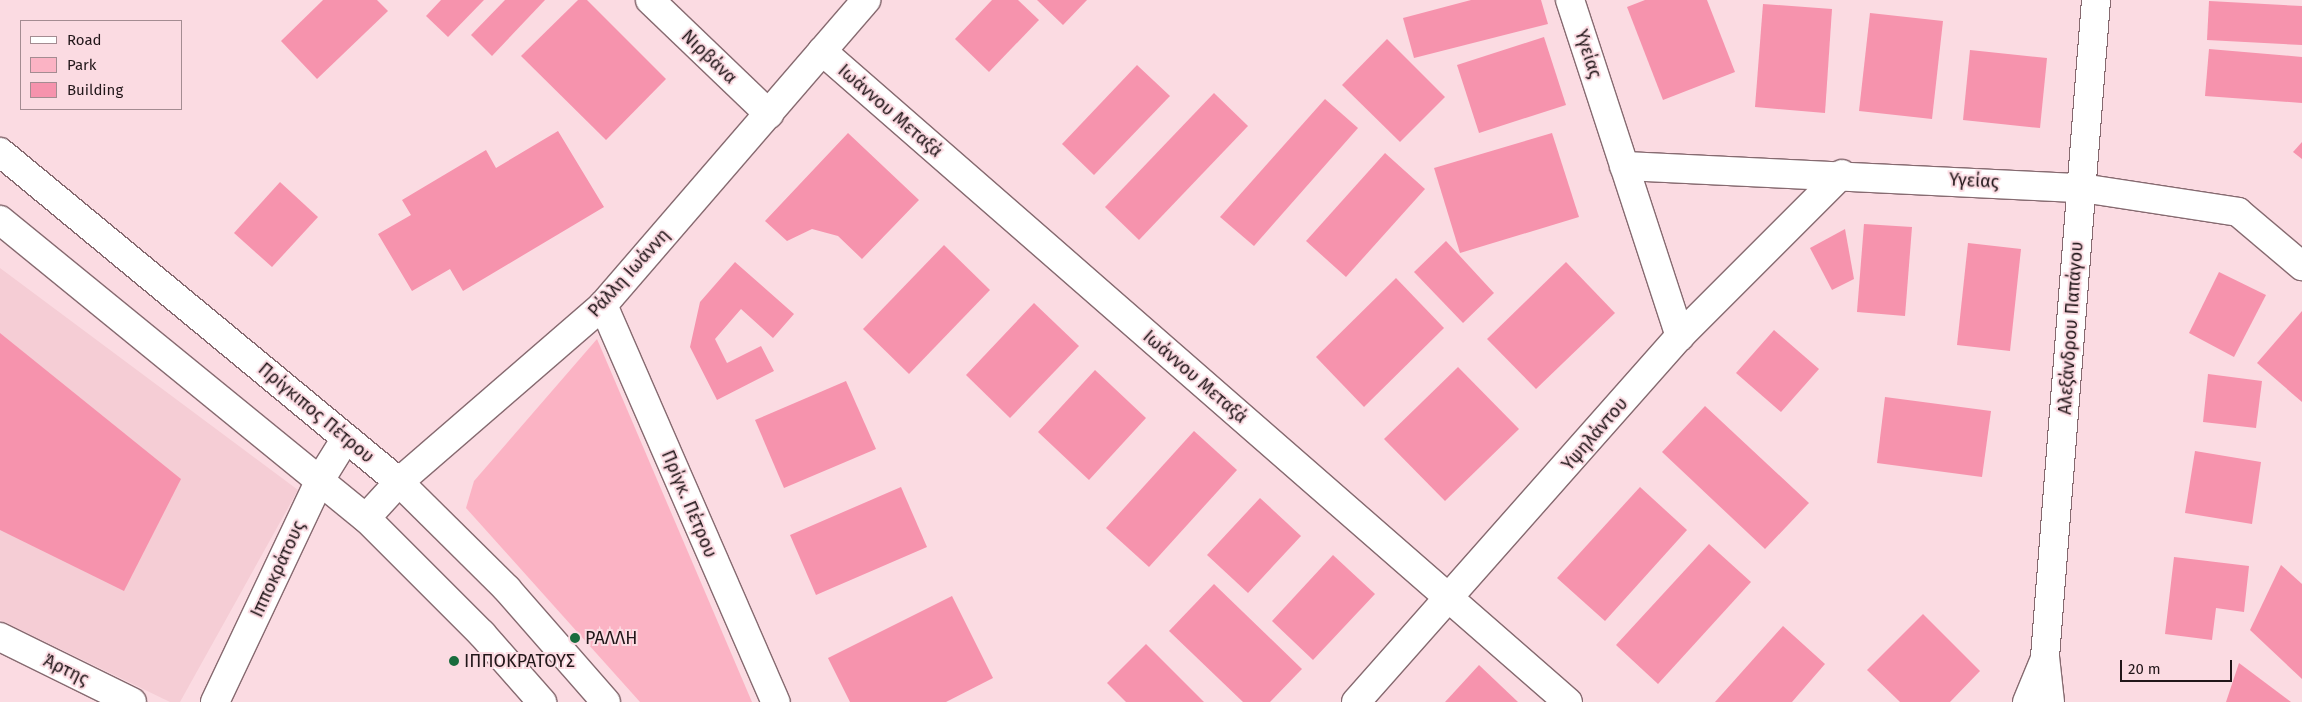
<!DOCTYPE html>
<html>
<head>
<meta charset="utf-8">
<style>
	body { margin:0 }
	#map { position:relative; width:2302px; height:702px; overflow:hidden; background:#fbdbe2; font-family:"Fira Sans",sans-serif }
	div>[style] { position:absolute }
	.built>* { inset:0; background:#f5cdd5 }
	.green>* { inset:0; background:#fbb3c4 }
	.building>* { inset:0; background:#f693ad }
	.roads { filter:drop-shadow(1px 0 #866a70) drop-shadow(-1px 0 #866a70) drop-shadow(0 1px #866a70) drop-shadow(0 -1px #866a70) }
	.street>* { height:28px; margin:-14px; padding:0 14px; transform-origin:14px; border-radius:14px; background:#fff }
	.secondary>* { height:28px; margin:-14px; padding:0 14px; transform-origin:14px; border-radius:14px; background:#fff }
	.dots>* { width:14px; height:14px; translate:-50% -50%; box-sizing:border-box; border:2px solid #fbdbe2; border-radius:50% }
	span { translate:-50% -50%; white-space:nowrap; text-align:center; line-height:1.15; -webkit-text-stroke:4px #fbdbe2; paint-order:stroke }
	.street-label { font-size:18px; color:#211619 }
	.poi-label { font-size:18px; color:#211619 }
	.left { translate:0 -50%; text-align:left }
	.legend { position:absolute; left:20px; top:20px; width:162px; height:90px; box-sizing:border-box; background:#fbdbe2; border:1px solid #a48c92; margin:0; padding:6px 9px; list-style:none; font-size:15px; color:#211619 }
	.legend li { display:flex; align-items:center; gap:10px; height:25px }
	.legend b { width:25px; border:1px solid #a48c92 }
	.scale { position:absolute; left:2120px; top:660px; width:112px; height:22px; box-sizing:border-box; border:2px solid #211619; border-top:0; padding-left:6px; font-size:15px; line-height:18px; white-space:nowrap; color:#211619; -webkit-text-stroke:4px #fbdbe2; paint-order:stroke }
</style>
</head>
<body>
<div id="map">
	<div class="built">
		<div style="clip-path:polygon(0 268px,298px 490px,180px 702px,170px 702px,0 620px)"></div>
	</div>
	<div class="green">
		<div style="clip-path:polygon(597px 339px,752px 702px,640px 702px,466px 508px,474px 481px)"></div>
	</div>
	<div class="building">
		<div style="clip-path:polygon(323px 0,377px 0,388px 11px,317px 79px,281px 41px)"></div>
		<div style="clip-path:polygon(441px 0,484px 0,448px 37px,426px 16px)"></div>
		<div style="clip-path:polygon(505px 0,545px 0,492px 56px,471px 35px)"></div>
		<div style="clip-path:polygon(578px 0,587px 0,666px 79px,606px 140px,521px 56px)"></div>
		<div style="clip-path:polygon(992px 0,1018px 0,1039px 20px,989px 72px,955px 39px)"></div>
		<div style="clip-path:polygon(1037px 0,1087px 0,1063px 25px)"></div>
		<div style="clip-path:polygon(1471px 0,1541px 0,1548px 24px,1414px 58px,1403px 18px)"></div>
		<div style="clip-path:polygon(1645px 0,1707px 0,1735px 72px,1663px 100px,1627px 7px)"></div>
		<div style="clip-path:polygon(2209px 1px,2302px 6px,2302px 45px,2207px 40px)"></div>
		<div style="clip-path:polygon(1763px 4px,1832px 9px,1825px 113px,1755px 107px)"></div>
		<div style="clip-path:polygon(1870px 13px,1943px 21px,1932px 119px,1859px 111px)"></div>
		<div style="clip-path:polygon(1544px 37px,1566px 105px,1479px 133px,1457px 65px)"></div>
		<div style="clip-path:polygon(1387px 39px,1445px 97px,1400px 142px,1342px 85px)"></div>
		<div style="clip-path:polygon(2209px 49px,2302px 57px,2302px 103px,2205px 96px)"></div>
		<div style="clip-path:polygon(1970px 50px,2047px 58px,2040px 128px,1963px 120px)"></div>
		<div style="clip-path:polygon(1137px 65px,1170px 96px,1094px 175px,1062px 144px)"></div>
		<div style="clip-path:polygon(1214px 93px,1248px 126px,1139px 240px,1105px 207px)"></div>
		<div style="clip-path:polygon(1325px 99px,1358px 128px,1254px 246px,1220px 217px)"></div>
		<div style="clip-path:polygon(558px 131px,604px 207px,463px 291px,450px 269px,412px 291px,378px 234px,411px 215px,402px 200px,486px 150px,496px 168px)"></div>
		<div style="clip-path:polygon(848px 133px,919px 200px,862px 259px,838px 236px,812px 229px,787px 241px,765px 221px)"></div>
		<div style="clip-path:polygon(1552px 133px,1579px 217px,1460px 253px,1434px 168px)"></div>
		<div style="clip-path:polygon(2302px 142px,2302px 159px,2293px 152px)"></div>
		<div style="clip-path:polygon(1385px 153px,1425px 189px,1346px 277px,1306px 241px)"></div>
		<div style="clip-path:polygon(280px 182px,318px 217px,272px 267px,234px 233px)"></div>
		<div style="clip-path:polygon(1864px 224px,1912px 227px,1905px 316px,1857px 312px)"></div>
		<div style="clip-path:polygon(1845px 229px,1854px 279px,1832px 290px,1810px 248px)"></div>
		<div style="clip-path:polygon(1446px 241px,1494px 293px,1463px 323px,1414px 272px)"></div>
		<div style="clip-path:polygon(1968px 243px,2021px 249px,2010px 351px,1957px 345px)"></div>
		<div style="clip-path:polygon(944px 245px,990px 290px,909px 374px,863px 329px)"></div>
		<div style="clip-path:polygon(735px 262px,794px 314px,773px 338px,741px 309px,715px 339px,727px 363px,761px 346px,774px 371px,717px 400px,690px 347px,700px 302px)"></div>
		<div style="clip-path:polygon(1566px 262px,1615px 313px,1536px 389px,1487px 339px)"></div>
		<div style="clip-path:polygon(2219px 272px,2266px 295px,2234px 357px,2189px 333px)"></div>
		<div style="clip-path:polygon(1396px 278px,1444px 328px,1364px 407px,1316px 357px)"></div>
		<div style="clip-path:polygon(1034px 303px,1079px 346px,1010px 418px,966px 375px)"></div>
		<div style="clip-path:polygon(2302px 311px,2302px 402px,2257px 363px)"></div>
		<div style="clip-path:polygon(1774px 330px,1819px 369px,1781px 412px,1736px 373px)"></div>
		<div style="clip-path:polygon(0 333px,181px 479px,124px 591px,0 530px)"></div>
		<div style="clip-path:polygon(1458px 367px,1519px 429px,1445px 501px,1384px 439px)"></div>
		<div style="clip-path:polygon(1095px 370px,1146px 418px,1089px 480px,1038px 432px)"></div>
		<div style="clip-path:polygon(2208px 374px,2262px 381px,2256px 428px,2203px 422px)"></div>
		<div style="clip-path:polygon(846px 381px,876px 449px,784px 488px,755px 420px)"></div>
		<div style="clip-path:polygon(1885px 397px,1991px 411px,1982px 477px,1877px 463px)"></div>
		<div style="clip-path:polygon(1705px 406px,1809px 503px,1765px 549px,1662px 452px)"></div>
		<div style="clip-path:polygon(1194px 431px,1237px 470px,1149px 567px,1106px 528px)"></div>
		<div style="clip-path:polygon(2195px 451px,2261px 462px,2252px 524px,2185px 513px)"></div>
		<div style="clip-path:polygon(901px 487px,927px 547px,816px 595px,790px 535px)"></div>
		<div style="clip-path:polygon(1640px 487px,1687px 530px,1605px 621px,1557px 578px)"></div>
		<div style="clip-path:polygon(1260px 498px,1301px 536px,1248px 593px,1207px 555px)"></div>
		<div style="clip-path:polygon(1709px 544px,1751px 582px,1658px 684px,1616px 645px)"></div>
		<div style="clip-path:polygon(1333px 555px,1375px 594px,1313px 660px,1272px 621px)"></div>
		<div style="clip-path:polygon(2174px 557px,2249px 566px,2244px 612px,2216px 608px,2212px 640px,2165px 634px)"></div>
		<div style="clip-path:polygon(2281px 565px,2302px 584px,2302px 679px,2250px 630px)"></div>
		<div style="clip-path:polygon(1214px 584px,1302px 669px,1270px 702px,1243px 702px,1169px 631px)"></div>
		<div style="clip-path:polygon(952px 596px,993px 678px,946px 702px,850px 702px,828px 658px)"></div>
		<div style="clip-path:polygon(1923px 614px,1980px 671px,1950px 702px,1900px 702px,1867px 670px)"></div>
		<div style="clip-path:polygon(1783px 626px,1825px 664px,1792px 702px,1715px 702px)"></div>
		<div style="clip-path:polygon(1146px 644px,1204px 702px,1126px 702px,1107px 683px)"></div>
		<div style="clip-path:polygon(2239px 663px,2291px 702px,2226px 702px)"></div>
		<div style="clip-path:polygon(1479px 665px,1518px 702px,1445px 702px)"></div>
	</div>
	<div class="roads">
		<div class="street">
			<div style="left:650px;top:0;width:165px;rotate:43.8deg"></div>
			<div style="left:1570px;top:0;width:354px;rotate:71.9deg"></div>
			<div style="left:822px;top:51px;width:990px;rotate:41.11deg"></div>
			<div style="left:1624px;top:166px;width:459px;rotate:2.8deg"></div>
			<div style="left:2082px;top:188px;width:158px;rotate:8.7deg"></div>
			<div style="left:2238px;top:212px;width:84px;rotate:40.2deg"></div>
			<div style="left:603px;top:305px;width:433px;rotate:66.5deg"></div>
			<div style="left:366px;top:518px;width:49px;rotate:-47.5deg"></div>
			<div style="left:399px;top:482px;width:270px;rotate:-40.9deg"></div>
			<div style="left:603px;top:305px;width:403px;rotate:-49.2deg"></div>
			<div style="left:0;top:637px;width:147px;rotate:26.2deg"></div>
			<div style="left:215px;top:702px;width:246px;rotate:-64.7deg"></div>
			<div style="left:320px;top:480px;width:49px;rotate:-58.2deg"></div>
			<div style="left:1356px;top:702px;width:489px;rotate:-48.5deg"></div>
			<div style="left:1680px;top:336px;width:229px;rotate:-45deg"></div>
		</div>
		<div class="secondary">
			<div style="left:0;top:152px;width:518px;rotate:39.59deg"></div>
			<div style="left:399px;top:482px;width:152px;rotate:44.7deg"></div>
			<div style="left:507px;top:589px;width:150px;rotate:48.8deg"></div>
			<div style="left:0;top:220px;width:472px;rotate:39.2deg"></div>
			<div style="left:366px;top:518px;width:164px;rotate:45deg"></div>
			<div style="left:482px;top:634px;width:91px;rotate:48.6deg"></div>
			<div style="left:2027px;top:702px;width:44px;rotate:-67.5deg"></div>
			<div style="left:2050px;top:702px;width:45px;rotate:-96.3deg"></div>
			<div style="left:2045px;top:657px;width:659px;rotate:-85.56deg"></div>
		</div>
	</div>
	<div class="dots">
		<div style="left:575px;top:638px;background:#196c3d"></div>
		<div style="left:454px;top:661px;background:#196c3d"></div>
	</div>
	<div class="street-label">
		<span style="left:1588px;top:54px;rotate:72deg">Υγείας</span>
		<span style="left:709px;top:57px;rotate:44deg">Νιρβάνα</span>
		<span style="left:890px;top:111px;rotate:41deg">Ιωάννου Μεταξά</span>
		<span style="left:1974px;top:181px;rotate:3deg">Υγείας</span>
		<span style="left:629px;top:273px;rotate:-48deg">Ράλλη Ιωάννη</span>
		<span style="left:2071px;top:328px;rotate:-86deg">Αλεξάνδρου Παπάγου</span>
		<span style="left:1195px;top:377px;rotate:41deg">Ιωάννου Μεταξά</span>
		<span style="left:316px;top:413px;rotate:40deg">Πρίγκιπος Πέτρου</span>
		<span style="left:1595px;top:434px;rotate:-49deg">Υψηλάντου</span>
		<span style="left:689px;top:504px;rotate:67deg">Πρίγκ. Πέτρου</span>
		<span style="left:278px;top:569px;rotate:-65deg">Ιπποκράτους</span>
		<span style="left:66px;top:670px;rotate:26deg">Άρτης</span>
	</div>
	<div class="poi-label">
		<span class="left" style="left:585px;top:638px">ΡΑΛΛΗ</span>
		<span class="left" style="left:464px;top:661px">ΙΠΠΟΚΡΑΤΟΥΣ</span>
	</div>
	<ul class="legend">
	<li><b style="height:6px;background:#fff"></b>Road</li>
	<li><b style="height:14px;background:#fbb3c4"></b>Park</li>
	<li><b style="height:14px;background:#f693ad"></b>Building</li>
	</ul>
	<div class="scale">20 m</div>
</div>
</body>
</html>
